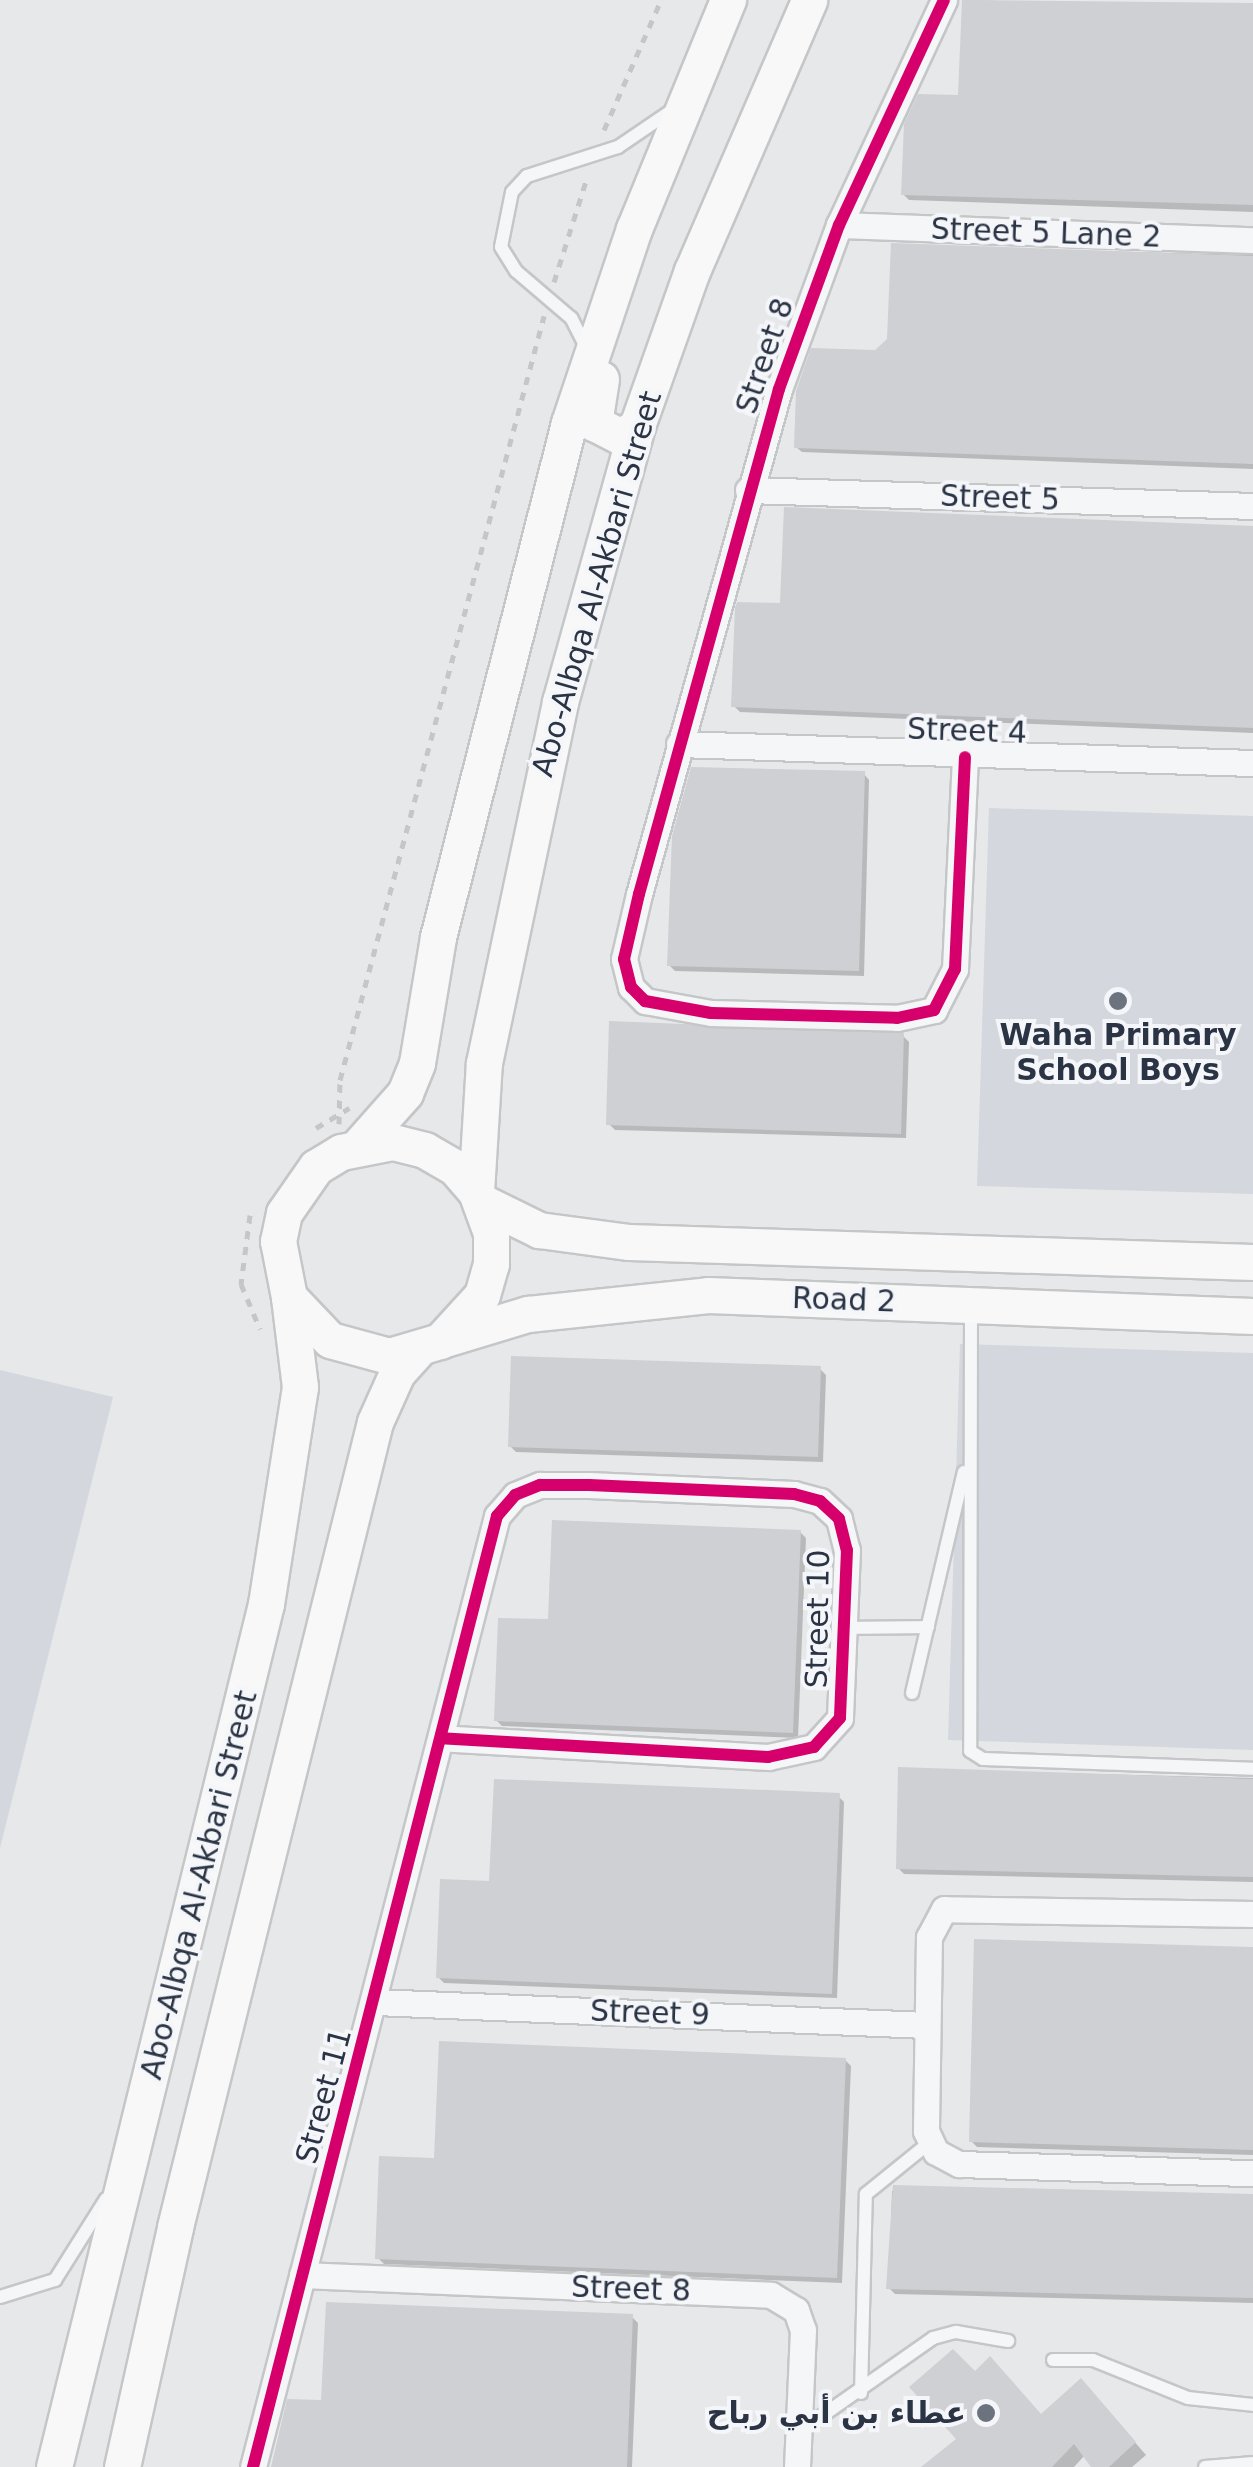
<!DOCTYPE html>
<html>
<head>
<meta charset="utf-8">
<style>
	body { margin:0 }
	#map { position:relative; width:1253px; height:2467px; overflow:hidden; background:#e6e8ea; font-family:"DejaVu Sans",Cairo,sans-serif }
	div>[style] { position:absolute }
	.built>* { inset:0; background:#d4d7dd }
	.shadow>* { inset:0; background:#0003 }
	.building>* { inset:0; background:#ced0d3 }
	.path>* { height:5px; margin-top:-2.5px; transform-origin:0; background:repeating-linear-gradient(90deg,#c5c6ca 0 8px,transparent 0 16px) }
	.roads { filter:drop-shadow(2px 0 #c4c6c8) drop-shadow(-2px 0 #c4c6c8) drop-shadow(0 2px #c4c6c8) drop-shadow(0 -2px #c4c6c8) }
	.lane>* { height:12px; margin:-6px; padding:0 6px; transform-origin:6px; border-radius:6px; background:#f5f6f7 }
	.street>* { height:25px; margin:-12.5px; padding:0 12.5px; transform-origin:12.5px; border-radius:12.5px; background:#f5f6f7 }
	.secondary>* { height:35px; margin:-17.5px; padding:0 17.5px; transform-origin:17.5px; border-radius:17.5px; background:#f8f8f8 }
	.cycleway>* { height:12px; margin:-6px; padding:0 6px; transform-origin:6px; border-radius:6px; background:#d6006c }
	.dots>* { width:28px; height:28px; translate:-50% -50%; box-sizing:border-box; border:5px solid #f4f6f9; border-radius:50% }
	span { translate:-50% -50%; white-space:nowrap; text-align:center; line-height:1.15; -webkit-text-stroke:8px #f4f6f9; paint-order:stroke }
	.street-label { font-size:30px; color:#2b3445 }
	.poi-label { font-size:30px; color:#2b3445; font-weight:700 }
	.right { translate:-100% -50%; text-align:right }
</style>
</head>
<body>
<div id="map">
	<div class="built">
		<div style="clip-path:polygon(989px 808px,1253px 816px,1253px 1194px,977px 1186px)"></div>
		<div style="clip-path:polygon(960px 1344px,1253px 1353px,1253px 1750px,948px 1740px)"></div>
		<div style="clip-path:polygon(0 1370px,113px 1397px,0 1848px)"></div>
	</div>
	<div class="shadow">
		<div style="clip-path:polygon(965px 0,1253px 8px,1253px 212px,909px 200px,903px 194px,961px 98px)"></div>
		<div style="clip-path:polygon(893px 246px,1253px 255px,1253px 469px,802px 452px,796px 447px,890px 340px)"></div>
		<div style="clip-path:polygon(1253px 528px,1253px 733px,740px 712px,734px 706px,783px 606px)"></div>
		<div style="clip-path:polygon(864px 774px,869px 780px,864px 976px,675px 971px,669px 965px)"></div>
		<div style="clip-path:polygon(903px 1036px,909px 1042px,906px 1138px,615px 1130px,609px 1124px)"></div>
		<div style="clip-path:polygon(820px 1369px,826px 1375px,823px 1462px,516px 1452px,510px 1446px)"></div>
		<div style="clip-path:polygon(800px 1532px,806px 1538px,798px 1738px,502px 1726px,496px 1720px,551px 1622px)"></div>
		<div style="clip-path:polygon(901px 1769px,1253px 1778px,1253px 1882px,904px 1874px,898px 1868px)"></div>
		<div style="clip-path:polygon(838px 1796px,844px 1802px,837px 1998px,444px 1983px,438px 1977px,492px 1884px)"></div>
		<div style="clip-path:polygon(1253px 1950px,1253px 2155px,977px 2147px,971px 2141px)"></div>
		<div style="clip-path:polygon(845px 2060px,851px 2066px,842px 2283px,384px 2264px,378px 2258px,436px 2161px)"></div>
		<div style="clip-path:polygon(892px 2191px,1253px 2197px,1253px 2303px,895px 2294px,889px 2288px)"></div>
		<div style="clip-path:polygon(632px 2317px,638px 2323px,632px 2467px,274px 2467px,324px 2403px)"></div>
		<div style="clip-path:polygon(975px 2375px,1042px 2417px,1092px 2393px,1146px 2455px,1132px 2467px,1095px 2467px,1085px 2455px,1074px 2467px,925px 2467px,960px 2439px)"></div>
	</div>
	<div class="building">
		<div style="clip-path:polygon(962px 0,1253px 3px,1253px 205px,901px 195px,904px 124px,918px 94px,958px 95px)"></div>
		<div style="clip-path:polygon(891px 243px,1253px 256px,1253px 464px,794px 448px,796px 391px,811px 348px,875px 350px,887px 339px)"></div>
		<div style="clip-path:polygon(784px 507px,1253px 526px,1253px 728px,731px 707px,735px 608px,737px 602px,780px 603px)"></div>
		<div style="clip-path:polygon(691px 767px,865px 771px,859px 971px,667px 966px,672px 836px)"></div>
		<div style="clip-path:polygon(609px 1021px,904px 1033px,901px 1134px,606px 1125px)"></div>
		<div style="clip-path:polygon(511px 1356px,821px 1366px,818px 1457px,508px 1447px)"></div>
		<div style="clip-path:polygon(552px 1520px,801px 1530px,793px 1733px,494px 1721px,498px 1618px,548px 1619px)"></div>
		<div style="clip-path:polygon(898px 1767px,1253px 1779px,1253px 1877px,896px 1869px)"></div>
		<div style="clip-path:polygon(494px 1779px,840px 1793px,832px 1994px,436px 1978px,440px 1879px,489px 1881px)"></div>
		<div style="clip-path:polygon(974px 1939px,1253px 1947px,1253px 2150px,969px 2142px)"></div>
		<div style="clip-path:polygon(439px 2041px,846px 2058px,837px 2278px,375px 2259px,379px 2156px,434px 2158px)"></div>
		<div style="clip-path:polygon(893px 2185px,1253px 2194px,1253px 2298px,886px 2289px)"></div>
		<div style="clip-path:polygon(326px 2302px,633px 2314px,627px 2467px,271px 2467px,287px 2399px,321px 2400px)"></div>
		<div style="clip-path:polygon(953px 2349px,975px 2371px,990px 2356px,1041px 2414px,1081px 2378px,1136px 2442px,1109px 2467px,1091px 2467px,1074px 2444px,1052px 2467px,921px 2467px,956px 2439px,909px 2387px)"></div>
	</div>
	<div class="path">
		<div style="left:604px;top:130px;width:142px;rotate:-66.3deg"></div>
		<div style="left:554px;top:282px;width:109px;rotate:-72.4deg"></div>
		<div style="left:339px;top:1124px;width:44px;rotate:-88.7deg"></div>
		<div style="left:340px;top:1080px;width:791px;rotate:-75.05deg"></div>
		<div style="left:316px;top:1128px;width:39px;rotate:-31deg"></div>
		<div style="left:250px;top:1215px;width:70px;rotate:97.4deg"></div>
		<div style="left:241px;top:1284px;width:49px;rotate:67.1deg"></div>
	</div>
	<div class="roads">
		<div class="lane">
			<div style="left:586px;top:347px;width:33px;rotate:-117deg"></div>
			<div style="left:571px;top:318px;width:72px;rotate:-139.5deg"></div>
			<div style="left:516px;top:271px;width:28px;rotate:-122deg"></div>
			<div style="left:501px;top:247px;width:56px;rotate:-78.7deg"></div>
			<div style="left:512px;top:192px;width:22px;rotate:-47deg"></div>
			<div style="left:527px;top:176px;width:96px;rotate:-17.7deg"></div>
			<div style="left:618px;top:147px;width:68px;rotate:-34.2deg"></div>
			<div style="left:971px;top:1307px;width:444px;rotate:90.1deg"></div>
			<div style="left:970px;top:1751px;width:15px;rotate:32deg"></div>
			<div style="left:983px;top:1759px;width:270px;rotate:2.1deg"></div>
			<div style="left:844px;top:1628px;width:84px;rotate:-0.7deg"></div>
			<div style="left:912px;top:1693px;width:227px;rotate:-76.8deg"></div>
			<div style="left:0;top:2297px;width:58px;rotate:-17.2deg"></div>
			<div style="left:55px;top:2280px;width:96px;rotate:-57.8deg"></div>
			<div style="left:1053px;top:2360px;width:40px"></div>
			<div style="left:1093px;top:2360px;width:102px;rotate:21.8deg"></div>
			<div style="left:1188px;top:2398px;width:65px;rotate:6.1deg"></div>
			<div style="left:861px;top:2393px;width:199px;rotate:-88.6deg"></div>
			<div style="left:866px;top:2194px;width:81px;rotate:-39deg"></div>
			<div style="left:799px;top:2432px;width:164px;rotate:-35deg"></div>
			<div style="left:933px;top:2338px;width:24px;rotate:-15deg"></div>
			<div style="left:956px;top:2332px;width:53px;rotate:9.8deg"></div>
			<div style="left:1205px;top:2467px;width:48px;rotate:-4.8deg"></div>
		</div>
		<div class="street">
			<div style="left:944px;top:0;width:248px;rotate:115deg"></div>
			<div style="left:839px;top:225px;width:175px;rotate:110.1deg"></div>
			<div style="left:779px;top:389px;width:524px;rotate:105.49deg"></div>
			<div style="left:639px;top:894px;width:67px;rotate:103deg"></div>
			<div style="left:624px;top:959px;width:29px;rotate:76deg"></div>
			<div style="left:631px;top:987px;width:20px;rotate:45deg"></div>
			<div style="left:645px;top:1001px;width:67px;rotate:10.3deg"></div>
			<div style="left:711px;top:1013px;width:186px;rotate:1.5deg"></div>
			<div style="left:897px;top:1018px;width:38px;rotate:-12deg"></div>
			<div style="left:934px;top:1010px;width:46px;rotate:-62.9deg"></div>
			<div style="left:955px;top:969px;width:212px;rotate:-87.3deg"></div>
			<div style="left:839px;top:225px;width:414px;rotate:2.1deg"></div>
			<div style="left:748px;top:490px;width:505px;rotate:1.81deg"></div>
			<div style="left:679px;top:744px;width:574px;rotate:1.9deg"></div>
			<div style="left:1253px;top:1914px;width:309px;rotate:-179.1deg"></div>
			<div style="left:944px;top:1909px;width:32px;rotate:118deg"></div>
			<div style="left:929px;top:1937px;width:194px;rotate:90.9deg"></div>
			<div style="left:926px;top:2131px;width:23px;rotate:65deg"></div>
			<div style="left:936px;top:2152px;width:26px;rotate:28deg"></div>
			<div style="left:959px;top:2164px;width:294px;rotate:1.8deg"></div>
			<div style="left:375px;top:2002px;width:551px;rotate:2.39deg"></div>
			<div style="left:302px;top:2275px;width:469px;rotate:2.4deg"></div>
			<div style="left:771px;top:2295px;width:29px;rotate:31deg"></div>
			<div style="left:796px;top:2310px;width:21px;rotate:71deg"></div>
			<div style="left:803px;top:2330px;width:137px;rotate:92.5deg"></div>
			<div style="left:253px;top:2467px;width:982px;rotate:-75.61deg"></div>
			<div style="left:497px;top:1516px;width:28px;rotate:-49deg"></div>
			<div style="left:515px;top:1495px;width:27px;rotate:-22deg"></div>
			<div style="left:540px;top:1485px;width:49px"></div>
			<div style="left:589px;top:1485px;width:205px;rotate:2.5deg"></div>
			<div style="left:794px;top:1494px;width:27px;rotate:15deg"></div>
			<div style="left:820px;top:1501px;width:26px;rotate:43deg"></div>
			<div style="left:839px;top:1519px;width:32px;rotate:76deg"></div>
			<div style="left:847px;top:1550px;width:168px;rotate:92.4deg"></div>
			<div style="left:840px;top:1718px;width:39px;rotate:132deg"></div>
			<div style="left:814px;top:1747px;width:47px;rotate:167.7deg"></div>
			<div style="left:768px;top:1757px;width:327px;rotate:-176.7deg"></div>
		</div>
		<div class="secondary">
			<div style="left:601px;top:379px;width:45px;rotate:99deg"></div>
			<div style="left:594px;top:423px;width:30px;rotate:27deg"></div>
			<div style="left:621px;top:437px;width:19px;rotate:-35deg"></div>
			<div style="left:358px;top:1146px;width:71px;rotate:-48.4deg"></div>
			<div style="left:405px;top:1093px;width:32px;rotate:-68deg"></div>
			<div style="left:417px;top:1063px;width:128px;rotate:-80.5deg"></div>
			<div style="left:438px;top:937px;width:530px;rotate:-75.7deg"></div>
			<div style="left:569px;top:423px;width:205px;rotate:-71.5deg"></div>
			<div style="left:634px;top:229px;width:248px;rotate:-67.7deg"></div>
			<div style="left:476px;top:1192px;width:33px;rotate:-131deg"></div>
			<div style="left:454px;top:1167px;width:34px;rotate:-150deg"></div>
			<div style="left:425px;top:1150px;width:34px;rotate:-166deg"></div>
			<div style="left:392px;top:1142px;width:52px;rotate:168.9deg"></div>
			<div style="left:341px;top:1152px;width:29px;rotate:149deg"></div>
			<div style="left:316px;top:1167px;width:56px;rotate:124.8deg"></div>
			<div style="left:284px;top:1213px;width:29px;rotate:102deg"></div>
			<div style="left:278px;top:1241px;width:57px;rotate:78.9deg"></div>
			<div style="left:289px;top:1297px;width:59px;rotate:46.4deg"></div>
			<div style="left:330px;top:1340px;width:61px;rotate:15.2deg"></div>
			<div style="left:389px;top:1356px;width:53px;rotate:-16.4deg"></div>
			<div style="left:440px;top:1341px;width:62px;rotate:-47.6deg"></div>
			<div style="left:482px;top:1295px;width:32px;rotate:-74deg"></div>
			<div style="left:491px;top:1264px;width:31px;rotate:-90deg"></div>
			<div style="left:491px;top:1233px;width:44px;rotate:-110.1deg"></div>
			<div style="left:476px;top:1192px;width:129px;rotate:-86.5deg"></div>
			<div style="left:484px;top:1063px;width:369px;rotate:-78.1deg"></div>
			<div style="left:560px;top:702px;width:287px;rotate:-74.4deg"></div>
			<div style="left:637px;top:426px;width:164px;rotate:-70.5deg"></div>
			<div style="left:692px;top:271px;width:295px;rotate:-66.6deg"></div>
			<div style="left:482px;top:1202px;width:64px;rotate:26.2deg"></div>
			<div style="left:539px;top:1230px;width:91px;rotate:7.6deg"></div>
			<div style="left:629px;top:1242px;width:624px;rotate:1.84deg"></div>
			<div style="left:445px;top:1339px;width:87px;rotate:-16.8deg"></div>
			<div style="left:528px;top:1314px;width:181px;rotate:-6deg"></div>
			<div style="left:708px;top:1295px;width:545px;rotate:2.21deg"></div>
			<div style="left:54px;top:2467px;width:889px;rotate:-76.2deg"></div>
			<div style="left:266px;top:1604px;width:220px;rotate:-81.1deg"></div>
			<div style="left:300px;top:1387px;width:90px;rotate:-97deg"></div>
			<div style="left:122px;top:2467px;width:246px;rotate:-77.5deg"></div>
			<div style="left:175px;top:2227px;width:829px;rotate:-76.05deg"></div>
			<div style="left:375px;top:1422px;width:54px;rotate:-65.8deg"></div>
			<div style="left:397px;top:1373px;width:31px;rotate:-48deg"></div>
		</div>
	</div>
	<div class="cycleway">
		<div style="left:944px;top:0;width:248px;rotate:115deg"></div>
		<div style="left:839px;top:225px;width:175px;rotate:110.1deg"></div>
		<div style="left:779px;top:389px;width:524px;rotate:105.49deg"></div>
		<div style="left:639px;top:894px;width:67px;rotate:103deg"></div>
		<div style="left:624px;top:959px;width:29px;rotate:76deg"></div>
		<div style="left:631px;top:987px;width:20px;rotate:45deg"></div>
		<div style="left:645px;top:1001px;width:67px;rotate:10.3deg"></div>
		<div style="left:711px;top:1013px;width:186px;rotate:1.5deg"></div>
		<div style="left:897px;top:1018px;width:38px;rotate:-12deg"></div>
		<div style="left:934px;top:1010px;width:46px;rotate:-62.9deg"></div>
		<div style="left:955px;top:969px;width:212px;rotate:-87.3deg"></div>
		<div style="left:253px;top:2467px;width:982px;rotate:-75.61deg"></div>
		<div style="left:497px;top:1516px;width:28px;rotate:-49deg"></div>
		<div style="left:515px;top:1495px;width:27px;rotate:-22deg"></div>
		<div style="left:540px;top:1485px;width:49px"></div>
		<div style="left:589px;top:1485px;width:205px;rotate:2.5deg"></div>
		<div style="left:794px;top:1494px;width:27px;rotate:15deg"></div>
		<div style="left:820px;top:1501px;width:26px;rotate:43deg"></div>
		<div style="left:839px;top:1519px;width:32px;rotate:76deg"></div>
		<div style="left:847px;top:1550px;width:168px;rotate:92.4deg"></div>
		<div style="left:840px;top:1718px;width:39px;rotate:132deg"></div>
		<div style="left:814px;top:1747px;width:47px;rotate:167.7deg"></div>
		<div style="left:768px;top:1757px;width:327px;rotate:-176.7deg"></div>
	</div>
	<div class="dots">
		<div style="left:1118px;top:1001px;background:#6c737f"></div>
		<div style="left:986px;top:2413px;background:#6c737f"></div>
	</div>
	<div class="street-label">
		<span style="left:1046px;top:233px;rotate:2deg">Street 5 Lane 2</span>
		<span style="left:765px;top:356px;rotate:-71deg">Street 8</span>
		<span style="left:1000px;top:498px;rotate:2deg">Street 5</span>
		<span style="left:597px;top:584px;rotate:-74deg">Abo-Albqa Al-Akbari Street</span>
		<span style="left:967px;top:731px;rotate:2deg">Street 4</span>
		<span style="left:844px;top:1300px;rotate:2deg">Road 2</span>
		<span style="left:818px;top:1619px;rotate:-89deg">Street 10</span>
		<span style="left:199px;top:1885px;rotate:-76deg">Abo-Albqa Al-Akbari Street</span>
		<span style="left:650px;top:2013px;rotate:2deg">Street 9</span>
		<span style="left:324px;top:2096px;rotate:-75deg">Street 11</span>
		<span style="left:631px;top:2289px;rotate:2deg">Street 8</span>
	</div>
	<div class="poi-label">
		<span style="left:1118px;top:1052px">Waha Primary<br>School Boys</span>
		<span class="right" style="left:966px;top:2413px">عطاء بن أبي رباح</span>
	</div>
</div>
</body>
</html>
